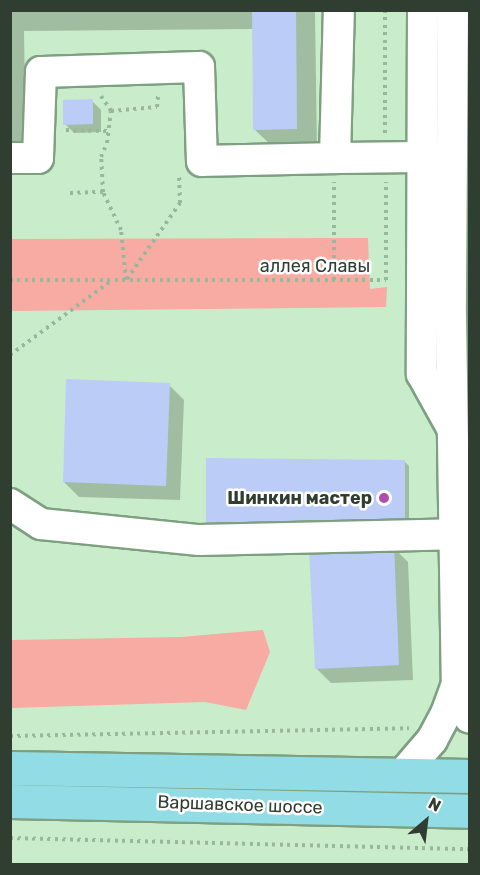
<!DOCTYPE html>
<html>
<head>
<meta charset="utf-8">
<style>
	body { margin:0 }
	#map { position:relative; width:480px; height:875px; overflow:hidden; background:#c9edcb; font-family:Rubik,sans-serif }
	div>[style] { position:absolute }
	.green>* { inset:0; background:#f7aba2 }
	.shadow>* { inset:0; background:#0003 }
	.building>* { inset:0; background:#bbcdf7 }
	.path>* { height:4px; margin-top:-2px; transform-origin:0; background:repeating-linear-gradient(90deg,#99b79b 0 3px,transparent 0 7.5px) }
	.roads { filter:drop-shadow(2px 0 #7ea080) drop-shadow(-2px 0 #7ea080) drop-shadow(0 2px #7ea080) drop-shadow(0 -2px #7ea080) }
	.minor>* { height:30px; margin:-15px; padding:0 15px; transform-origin:15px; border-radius:15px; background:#fff }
	.major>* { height:33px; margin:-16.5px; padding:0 16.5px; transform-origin:16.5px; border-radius:16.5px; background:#92dce5 }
	.dots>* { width:16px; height:16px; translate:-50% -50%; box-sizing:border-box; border:3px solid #fff; border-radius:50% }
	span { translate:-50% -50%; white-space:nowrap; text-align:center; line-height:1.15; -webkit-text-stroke:5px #fff; paint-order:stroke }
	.street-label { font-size:18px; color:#2f3e30 }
	.poi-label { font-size:18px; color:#2f3e30; font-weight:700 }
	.right { translate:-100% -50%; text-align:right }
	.frame { position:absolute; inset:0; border:12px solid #2f3e30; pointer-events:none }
	.north { position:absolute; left:396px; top:791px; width:60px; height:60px; -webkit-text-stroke:4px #fff; paint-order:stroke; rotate:28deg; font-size:16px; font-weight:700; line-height:24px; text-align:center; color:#2f3e30 }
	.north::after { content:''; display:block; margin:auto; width:21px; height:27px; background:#2f3e30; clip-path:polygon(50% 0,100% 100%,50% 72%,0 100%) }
</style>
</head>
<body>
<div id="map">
	<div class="green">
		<div style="clip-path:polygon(368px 238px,370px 289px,387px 287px,386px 307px,11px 311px,11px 239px)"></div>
		<div style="clip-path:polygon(263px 630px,270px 652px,246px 710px,205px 702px,11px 708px,11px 640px,181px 637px)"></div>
	</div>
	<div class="shadow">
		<div style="clip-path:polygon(10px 10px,315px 10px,317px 149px,275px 149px,254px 129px,253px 29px,24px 31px,26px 153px,10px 153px)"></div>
		<div style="clip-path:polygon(92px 101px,101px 110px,101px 132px,74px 133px,65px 124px)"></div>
		<div style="clip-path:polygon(169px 385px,184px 400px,180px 500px,79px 497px,64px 482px)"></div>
		<div style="clip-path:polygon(405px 462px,409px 466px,409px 528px,211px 526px,207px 522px)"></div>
		<div style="clip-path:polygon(393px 547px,408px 562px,413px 680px,331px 683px,316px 668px)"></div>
	</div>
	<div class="building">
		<div style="clip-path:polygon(252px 10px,296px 10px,297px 129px,253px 130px)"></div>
		<div style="clip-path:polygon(93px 99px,93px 124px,63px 125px,63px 100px)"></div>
		<div style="clip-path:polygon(66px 379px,170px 383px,166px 486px,63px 482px)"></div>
		<div style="clip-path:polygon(206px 458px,405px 460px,405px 524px,206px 523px)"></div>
		<div style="clip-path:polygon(394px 545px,399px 665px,315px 669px,309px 549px)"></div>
	</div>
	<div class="path">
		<div style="left:385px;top:10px;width:123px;rotate:90deg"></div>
		<div style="left:101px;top:96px;width:18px;rotate:56deg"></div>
		<div style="left:66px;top:130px;width:41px;rotate:1.4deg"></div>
		<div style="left:70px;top:193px;width:33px;rotate:-2deg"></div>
		<div style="left:127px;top:279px;width:93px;rotate:-55.1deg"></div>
		<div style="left:180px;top:203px;width:29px;rotate:-92deg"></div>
		<div style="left:10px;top:280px;width:376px"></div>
		<div style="left:386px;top:280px;width:98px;rotate:-90deg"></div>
		<div style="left:126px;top:280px;width:50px;rotate:-95.7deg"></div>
		<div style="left:121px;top:230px;width:42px;rotate:-115.3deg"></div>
		<div style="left:103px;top:192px;width:35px;rotate:-93deg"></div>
		<div style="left:101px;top:157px;width:15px;rotate:-67deg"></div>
		<div style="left:107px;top:143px;width:32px;rotate:-83deg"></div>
		<div style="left:111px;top:111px;width:46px;rotate:-5deg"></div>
		<div style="left:157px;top:107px;width:12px;rotate:-85deg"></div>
		<div style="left:334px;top:280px;width:98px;rotate:-90deg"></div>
		<div style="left:10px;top:355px;width:127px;rotate:-36.3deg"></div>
		<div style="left:10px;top:736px;width:399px;rotate:-1.1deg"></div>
		<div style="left:10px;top:838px;width:460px;rotate:1.4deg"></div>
	</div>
	<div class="roads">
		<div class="minor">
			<div style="left:423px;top:10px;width:364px;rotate:90.2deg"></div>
			<div style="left:422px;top:374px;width:60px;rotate:60.9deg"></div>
			<div style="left:453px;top:10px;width:305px;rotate:90.4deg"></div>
			<div style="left:451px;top:315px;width:368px;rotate:89.1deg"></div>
			<div style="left:457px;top:683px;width:37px;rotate:70deg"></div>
			<div style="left:10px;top:158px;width:28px"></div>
			<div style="left:38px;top:158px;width:86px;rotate:-88deg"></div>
			<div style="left:41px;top:72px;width:158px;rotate:-1.8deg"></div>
			<div style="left:199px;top:67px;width:94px;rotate:88.2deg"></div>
			<div style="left:202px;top:161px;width:133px;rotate:-1.3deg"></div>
			<div style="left:335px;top:158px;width:148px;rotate:-88.5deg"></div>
			<div style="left:335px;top:158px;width:87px;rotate:-0.7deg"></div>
			<div style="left:10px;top:504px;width:37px;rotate:33deg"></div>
			<div style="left:41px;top:524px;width:159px;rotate:5.8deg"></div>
			<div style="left:199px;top:540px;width:256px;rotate:-1.3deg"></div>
			<div style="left:401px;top:776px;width:48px;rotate:-49.3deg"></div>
			<div style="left:432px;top:740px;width:30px;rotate:-62deg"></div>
			<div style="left:446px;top:714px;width:33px;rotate:-70deg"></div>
		</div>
		<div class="major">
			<div style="left:10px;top:768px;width:460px;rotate:1deg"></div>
			<div style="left:10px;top:801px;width:460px;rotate:1.2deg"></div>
		</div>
	</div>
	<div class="dots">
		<div style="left:384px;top:498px;background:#b04cb2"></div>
	</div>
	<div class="street-label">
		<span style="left:315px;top:266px">аллея Славы</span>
		<span style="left:240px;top:805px;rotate:2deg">Варшавское шоссе</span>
	</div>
	<div class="poi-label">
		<span class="right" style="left:372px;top:498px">Шинкин мастер</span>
	</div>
	<div class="frame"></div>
	<div class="north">N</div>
</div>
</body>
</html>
